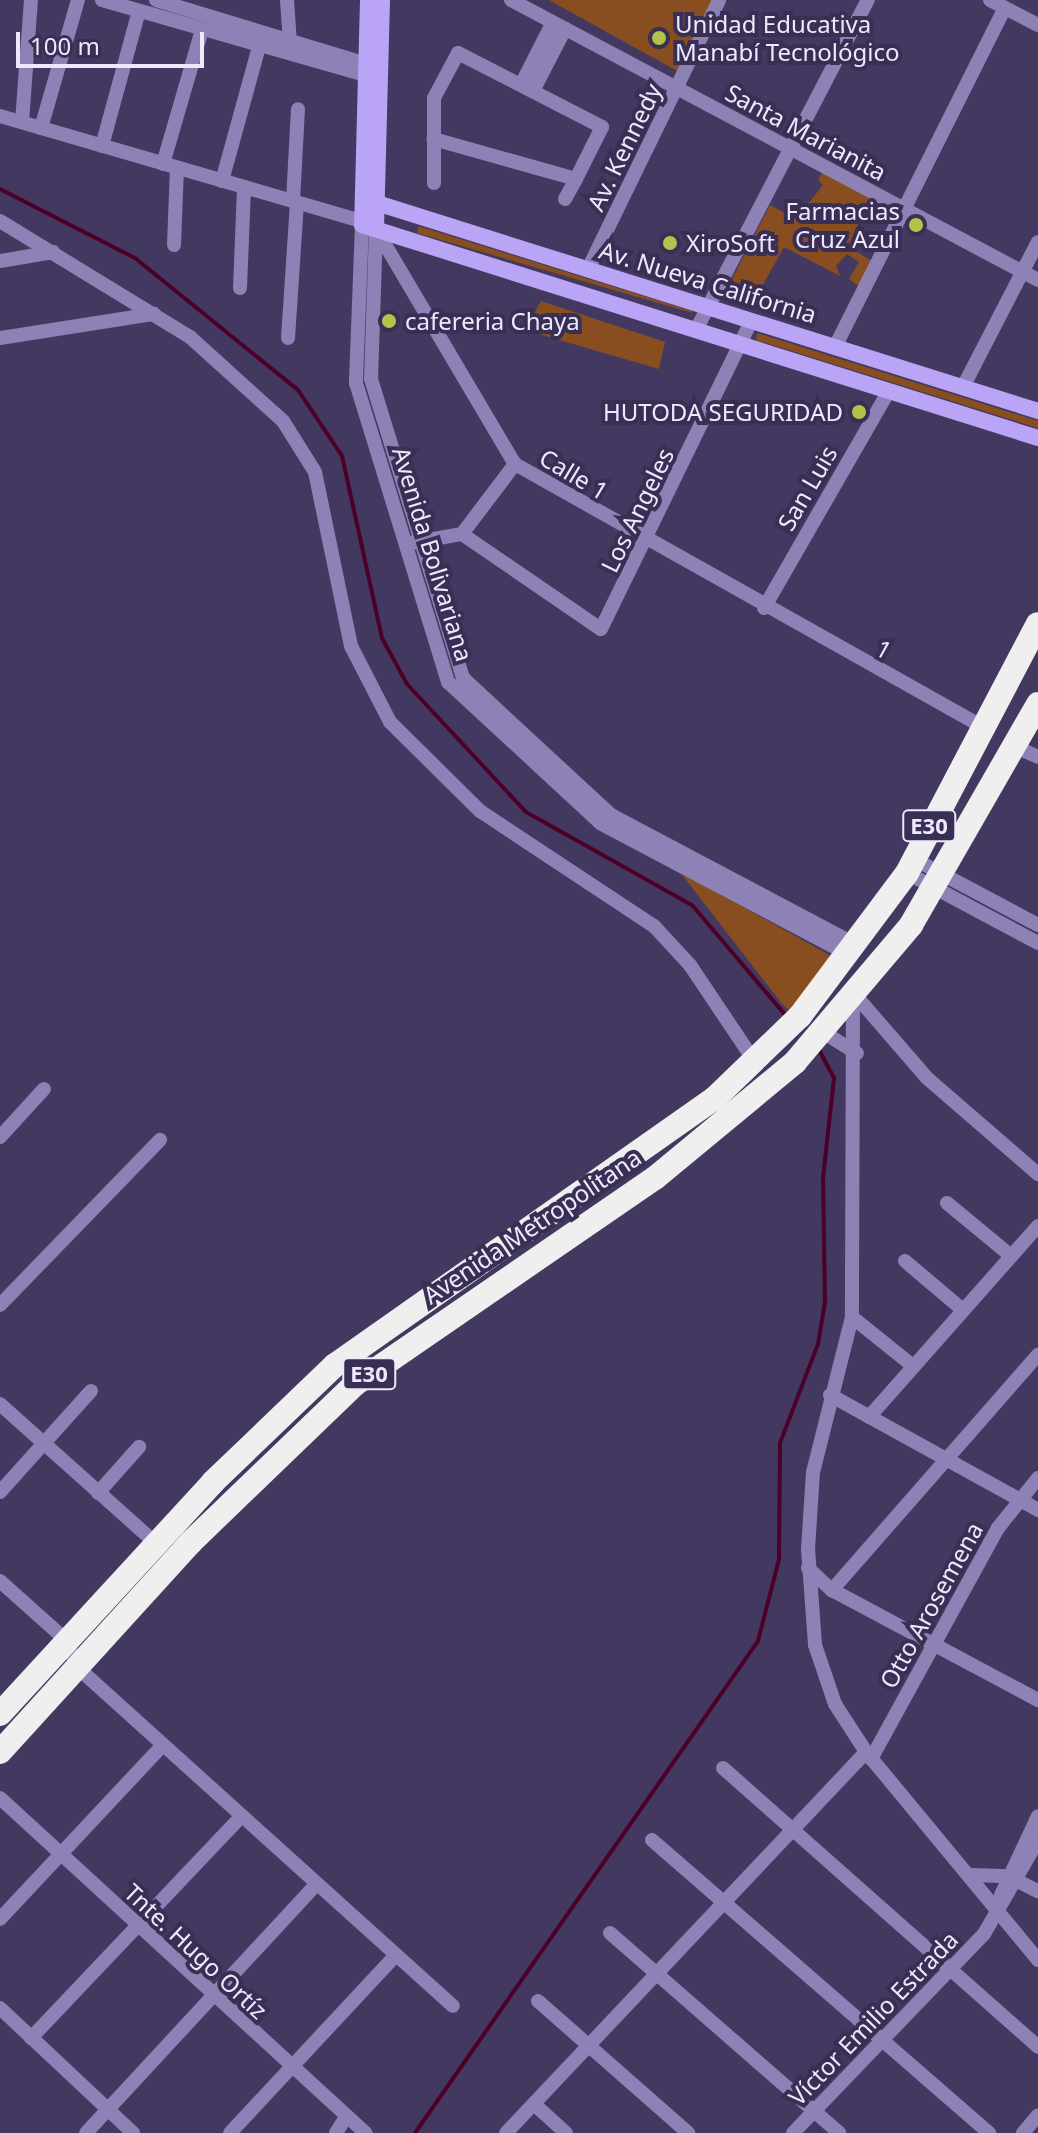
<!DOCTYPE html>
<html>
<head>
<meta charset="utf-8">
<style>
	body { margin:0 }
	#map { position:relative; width:1038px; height:2133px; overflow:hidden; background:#433960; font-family:"Noto Sans",sans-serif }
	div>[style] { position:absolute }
	.green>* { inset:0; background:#894e1f }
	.stream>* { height:4px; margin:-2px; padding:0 2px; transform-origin:2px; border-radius:2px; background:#4c0029 }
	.street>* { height:14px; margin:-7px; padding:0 7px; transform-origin:7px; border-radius:7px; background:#8e81b5 }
	.secondary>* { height:16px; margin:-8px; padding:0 8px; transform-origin:8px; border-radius:8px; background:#b9a4f6 }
	.highway>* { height:24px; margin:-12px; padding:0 12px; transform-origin:12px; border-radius:12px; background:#efefef }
	.dots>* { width:22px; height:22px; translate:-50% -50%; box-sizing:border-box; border:4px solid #392e54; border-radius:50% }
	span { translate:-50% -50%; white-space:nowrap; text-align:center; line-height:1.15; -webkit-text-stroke:8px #392e54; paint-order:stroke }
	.shield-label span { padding:2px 6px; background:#392e54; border:2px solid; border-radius:6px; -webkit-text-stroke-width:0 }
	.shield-label { font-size:22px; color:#ede9fd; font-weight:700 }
	.poi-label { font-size:24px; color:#ede9fd }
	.left { translate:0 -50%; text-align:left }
	.right { translate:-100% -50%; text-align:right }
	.street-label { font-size:24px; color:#ede9fd }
	.scale { position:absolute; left:16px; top:32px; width:188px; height:36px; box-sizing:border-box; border:4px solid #ede9fd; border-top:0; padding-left:10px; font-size:24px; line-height:28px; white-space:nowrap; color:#ede9fd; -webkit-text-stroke:6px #392e54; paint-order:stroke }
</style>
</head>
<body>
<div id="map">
	<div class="green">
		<div style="clip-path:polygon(549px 0,713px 0,679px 72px)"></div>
		<div style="clip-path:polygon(824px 170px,874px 197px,849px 247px,872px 261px,860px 287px,849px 279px,859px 262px,847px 254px,836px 266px,840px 276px,784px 247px,755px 299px,727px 289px,770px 205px,796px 219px,823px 185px,818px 180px)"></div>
		<div style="clip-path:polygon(418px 226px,692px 311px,693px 313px,417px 233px)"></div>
		<div style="clip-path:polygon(541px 301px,665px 342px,659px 369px,525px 330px)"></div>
		<div style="clip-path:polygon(757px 333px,1038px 421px,1038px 428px,756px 340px)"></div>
		<div style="clip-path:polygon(680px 872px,833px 957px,791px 1012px,782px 1004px)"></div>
	</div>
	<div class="stream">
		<div style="left:0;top:189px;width:152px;rotate:27.1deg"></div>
		<div style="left:135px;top:258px;width:210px;rotate:39deg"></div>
		<div style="left:298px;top:390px;width:79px;rotate:56.3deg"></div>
		<div style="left:342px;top:456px;width:186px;rotate:77.6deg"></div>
		<div style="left:382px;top:638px;width:52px;rotate:61.5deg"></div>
		<div style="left:407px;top:684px;width:175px;rotate:47.1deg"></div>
		<div style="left:526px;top:812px;width:190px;rotate:29.3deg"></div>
		<div style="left:692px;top:905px;width:145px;rotate:49.7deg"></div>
		<div style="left:415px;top:2133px;width:600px;rotate:-55.12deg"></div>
		<div style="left:758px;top:1641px;width:85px;rotate:-75.6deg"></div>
		<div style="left:779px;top:1559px;width:116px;rotate:-89.5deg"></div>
		<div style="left:780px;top:1443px;width:106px;rotate:-69deg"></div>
		<div style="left:818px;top:1344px;width:43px;rotate:-80.5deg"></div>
		<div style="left:825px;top:1302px;width:124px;rotate:-90.9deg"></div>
		<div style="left:823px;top:1178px;width:101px;rotate:-83.7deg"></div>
		<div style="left:834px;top:1078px;width:34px;rotate:-118deg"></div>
	</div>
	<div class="street">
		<div style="left:102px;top:0;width:282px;rotate:15.9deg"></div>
		<div style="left:156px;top:0;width:227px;rotate:16.9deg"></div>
		<div style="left:287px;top:0;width:39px;rotate:86deg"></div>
		<div style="left:511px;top:0;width:597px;rotate:27.98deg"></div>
		<div style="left:990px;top:0;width:54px;rotate:27.5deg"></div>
		<div style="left:458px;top:53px;width:162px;rotate:27.2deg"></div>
		<div style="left:602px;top:127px;width:58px;rotate:116.6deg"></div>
		<div style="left:576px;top:179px;width:148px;rotate:-164.3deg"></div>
		<div style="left:434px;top:139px;width:41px;rotate:-90deg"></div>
		<div style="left:434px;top:98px;width:51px;rotate:-61.9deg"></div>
		<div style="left:522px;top:83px;width:68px;rotate:-63.1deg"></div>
		<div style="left:534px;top:89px;width:68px;rotate:-62.7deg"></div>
		<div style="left:0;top:116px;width:377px;rotate:16.2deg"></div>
		<div style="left:22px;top:122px;width:122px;rotate:-85.8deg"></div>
		<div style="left:41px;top:128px;width:133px;rotate:-73.9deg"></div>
		<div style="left:434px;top:139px;width:44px;rotate:90deg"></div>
		<div style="left:102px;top:146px;width:140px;rotate:-74.7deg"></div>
		<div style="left:163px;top:164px;width:140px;rotate:-73.8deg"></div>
		<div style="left:222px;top:181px;width:139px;rotate:-74.6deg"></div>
		<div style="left:565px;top:199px;width:23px;rotate:-61deg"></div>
		<div style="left:293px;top:201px;width:92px;rotate:-86.9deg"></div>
		<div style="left:0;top:221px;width:223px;rotate:31.4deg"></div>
		<div style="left:190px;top:337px;width:125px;rotate:42.1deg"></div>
		<div style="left:283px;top:421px;width:60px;rotate:57.9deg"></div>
		<div style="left:315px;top:472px;width:178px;rotate:78.3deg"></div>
		<div style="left:351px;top:646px;width:85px;rotate:62.8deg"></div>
		<div style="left:390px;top:722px;width:127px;rotate:44.7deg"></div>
		<div style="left:480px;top:811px;width:209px;rotate:33.5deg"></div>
		<div style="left:654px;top:926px;width:53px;rotate:47.3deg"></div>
		<div style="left:690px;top:965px;width:117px;rotate:56.2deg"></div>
		<div style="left:362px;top:225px;width:158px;rotate:92.2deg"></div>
		<div style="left:356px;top:383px;width:313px;rotate:72.9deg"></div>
		<div style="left:448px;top:682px;width:207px;rotate:42.8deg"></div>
		<div style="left:600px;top:823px;width:284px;rotate:27.9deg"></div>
		<div style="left:376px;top:229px;width:150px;rotate:91.9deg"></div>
		<div style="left:371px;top:379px;width:313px;rotate:72.9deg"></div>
		<div style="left:463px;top:678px;width:202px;rotate:42.8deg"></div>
		<div style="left:611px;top:815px;width:280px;rotate:27.9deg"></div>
		<div style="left:377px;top:231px;width:271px;rotate:59.4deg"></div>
		<div style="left:515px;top:464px;width:537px;rotate:29.33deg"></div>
		<div style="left:174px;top:245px;width:77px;rotate:-87.8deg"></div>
		<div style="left:0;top:261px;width:54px;rotate:-9.6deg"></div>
		<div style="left:588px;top:269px;width:299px;rotate:-64deg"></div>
		<div style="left:240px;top:288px;width:101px;rotate:-87.7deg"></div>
		<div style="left:696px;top:330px;width:372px;rotate:-62.5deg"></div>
		<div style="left:0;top:338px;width:156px;rotate:-8.9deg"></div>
		<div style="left:288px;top:338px;width:135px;rotate:-86.2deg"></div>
		<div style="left:835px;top:347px;width:379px;rotate:-63.4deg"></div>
		<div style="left:963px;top:387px;width:163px;rotate:-62.7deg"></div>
		<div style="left:462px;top:534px;width:88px;rotate:-52.9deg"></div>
		<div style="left:411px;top:543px;width:52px;rotate:-10deg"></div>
		<div style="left:462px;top:534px;width:168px;rotate:34.4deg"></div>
		<div style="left:601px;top:629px;width:343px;rotate:-64deg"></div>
		<div style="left:764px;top:608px;width:250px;rotate:-60.1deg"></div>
		<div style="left:1016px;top:747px;width:24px;rotate:24deg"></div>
		<div style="left:914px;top:859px;width:140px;rotate:28deg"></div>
		<div style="left:907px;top:873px;width:149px;rotate:28.1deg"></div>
		<div style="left:856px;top:996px;width:108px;rotate:49.1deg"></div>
		<div style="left:927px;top:1078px;width:147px;rotate:40.9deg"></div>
		<div style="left:853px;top:999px;width:318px;rotate:90.2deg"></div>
		<div style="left:852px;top:1317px;width:160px;rotate:104.1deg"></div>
		<div style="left:813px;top:1472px;width:77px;rotate:93.7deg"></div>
		<div style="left:808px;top:1549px;width:96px;rotate:85.8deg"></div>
		<div style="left:815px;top:1645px;width:62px;rotate:71.3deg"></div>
		<div style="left:835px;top:1704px;width:57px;rotate:57.1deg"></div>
		<div style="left:866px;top:1752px;width:270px;rotate:50.4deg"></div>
		<div style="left:823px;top:1032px;width:40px;rotate:32deg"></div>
		<div style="left:0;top:1137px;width:65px;rotate:-47.5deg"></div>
		<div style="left:947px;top:1203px;width:83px;rotate:39.6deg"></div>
		<div style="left:905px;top:1261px;width:76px;rotate:40.2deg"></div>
		<div style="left:0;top:1305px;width:230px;rotate:-45.9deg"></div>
		<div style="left:852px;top:1317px;width:78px;rotate:38.8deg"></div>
		<div style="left:830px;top:1395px;width:238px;rotate:28.9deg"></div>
		<div style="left:0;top:1404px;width:213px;rotate:41.8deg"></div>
		<div style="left:869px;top:1417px;width:255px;rotate:-48.5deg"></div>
		<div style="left:0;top:1492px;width:136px;rotate:-48deg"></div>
		<div style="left:98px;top:1493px;width:62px;rotate:-48.3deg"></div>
		<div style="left:808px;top:1568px;width:33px;rotate:43deg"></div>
		<div style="left:832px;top:1590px;width:234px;rotate:28.1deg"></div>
		<div style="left:0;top:1581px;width:90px;rotate:41.8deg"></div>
		<div style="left:67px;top:1641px;width:28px;rotate:69deg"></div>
		<div style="left:77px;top:1667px;width:506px;rotate:42.04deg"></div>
		<div style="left:832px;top:1590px;width:313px;rotate:-48.8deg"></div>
		<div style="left:871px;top:1759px;width:264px;rotate:-61.2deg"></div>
		<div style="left:998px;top:1528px;width:64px;rotate:-51.3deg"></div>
		<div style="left:723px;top:1768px;width:421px;rotate:41.5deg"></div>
		<div style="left:0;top:1798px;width:496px;rotate:42.5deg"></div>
		<div style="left:652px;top:1840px;width:447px;rotate:41deg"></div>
		<div style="left:971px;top:1875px;width:37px;rotate:2deg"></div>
		<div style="left:1008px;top:1876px;width:34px;rotate:27deg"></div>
		<div style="left:1001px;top:1895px;width:87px;rotate:-64.9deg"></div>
		<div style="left:0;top:1919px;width:238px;rotate:-46.9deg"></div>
		<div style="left:610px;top:1933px;width:304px;rotate:41.1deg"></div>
		<div style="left:538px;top:2001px;width:200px;rotate:41.3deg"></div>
		<div style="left:0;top:2008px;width:183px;rotate:43.2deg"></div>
		<div style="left:31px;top:2038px;width:305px;rotate:-46.5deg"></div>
		<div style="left:534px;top:2104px;width:43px;rotate:42.2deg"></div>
		<div style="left:86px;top:2133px;width:338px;rotate:-47.2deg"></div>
		<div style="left:230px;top:2133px;width:242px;rotate:-47deg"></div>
		<div style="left:336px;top:2133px;width:19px;rotate:-58deg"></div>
		<div style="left:506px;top:2133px;width:524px;rotate:-46.62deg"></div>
		<div style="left:793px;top:2133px;width:276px;rotate:-46.2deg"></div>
		<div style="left:984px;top:1934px;width:108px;rotate:-60.1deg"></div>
		<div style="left:1023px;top:2133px;width:23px;rotate:-50deg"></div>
	</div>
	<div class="secondary">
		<div style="left:368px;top:0;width:225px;rotate:91.5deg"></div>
		<div style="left:362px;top:225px;width:709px;rotate:17.49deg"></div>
		<div style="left:364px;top:199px;width:707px;rotate:17.46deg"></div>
		<div style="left:376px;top:229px;width:229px;rotate:-88.5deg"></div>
	</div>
	<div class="highway">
		<div style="left:0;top:1714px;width:315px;rotate:-47.4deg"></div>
		<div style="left:213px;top:1482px;width:169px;rotate:-43.8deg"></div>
		<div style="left:335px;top:1365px;width:463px;rotate:-35.1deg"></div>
		<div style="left:714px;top:1099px;width:120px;rotate:-44deg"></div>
		<div style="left:800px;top:1016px;width:179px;rotate:-53.2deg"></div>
		<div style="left:907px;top:873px;width:281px;rotate:-62.3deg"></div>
		<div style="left:0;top:1752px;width:284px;rotate:-47.7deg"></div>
		<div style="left:191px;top:1542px;width:228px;rotate:-43.9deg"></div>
		<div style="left:355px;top:1384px;width:364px;rotate:-34.5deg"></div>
		<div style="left:655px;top:1178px;width:182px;rotate:-39.6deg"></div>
		<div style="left:795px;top:1062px;width:180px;rotate:-49.7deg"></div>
		<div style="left:911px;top:925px;width:255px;rotate:-60.1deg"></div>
	</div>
	<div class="dots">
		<div style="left:659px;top:38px;background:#b4c24a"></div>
		<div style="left:916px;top:225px;background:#b4c24a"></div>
		<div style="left:670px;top:243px;background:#b4c24a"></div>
		<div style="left:389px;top:321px;background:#b4c24a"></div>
		<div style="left:859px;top:412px;background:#b4c24a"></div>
	</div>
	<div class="shield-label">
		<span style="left:929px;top:826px">E30</span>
		<span style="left:369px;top:1374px">E30</span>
	</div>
	<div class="poi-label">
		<span class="left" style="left:675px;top:38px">Unidad Educativa<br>Manabí Tecnológico</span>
		<span class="right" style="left:900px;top:225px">Farmacias<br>Cruz Azul</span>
		<span class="left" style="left:686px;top:243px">XiroSoft</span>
		<span class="left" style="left:405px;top:321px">cafereria Chaya</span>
		<span class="right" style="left:843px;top:412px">HUTODA SEGURIDAD</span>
	</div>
	<div class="street-label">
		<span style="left:806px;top:132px;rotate:28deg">Santa Marianita</span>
		<span style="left:624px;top:147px;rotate:-64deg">Av. Kennedy</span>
		<span style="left:708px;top:282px;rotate:17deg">Av. Nueva California</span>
		<span style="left:574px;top:474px;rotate:31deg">Calle 1</span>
		<span style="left:807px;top:488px;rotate:-60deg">San Luis</span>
		<span style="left:637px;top:510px;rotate:-64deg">Los Angeles</span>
		<span style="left:433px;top:554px;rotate:73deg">Avenida Bolivariana</span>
		<span style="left:884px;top:649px;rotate:29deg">1</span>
		<span style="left:532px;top:1226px;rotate:-34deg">Avenida Metropolitana</span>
		<span style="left:931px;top:1605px;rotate:-61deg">Otto Arosemena</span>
		<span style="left:196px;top:1951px;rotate:43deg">Tnte. Hugo Ortíz</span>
		<span style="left:873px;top:2018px;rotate:-46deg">Víctor Emilio Estrada</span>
	</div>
	<div class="scale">100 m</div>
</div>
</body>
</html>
